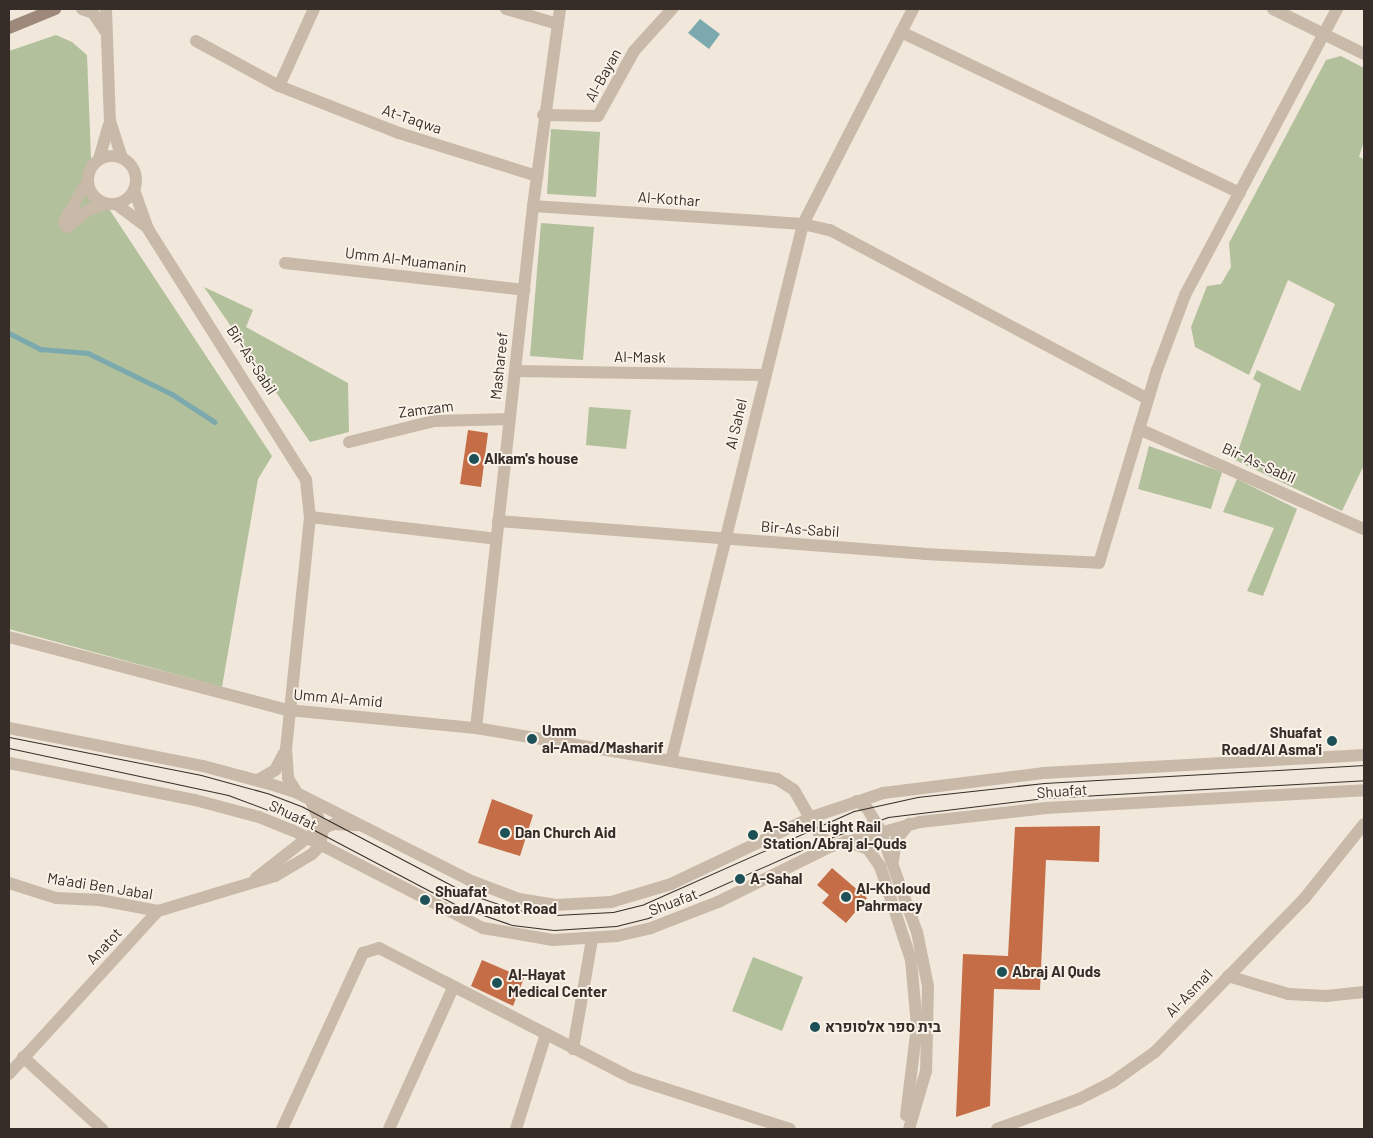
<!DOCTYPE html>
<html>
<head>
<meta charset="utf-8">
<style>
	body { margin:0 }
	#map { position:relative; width:1373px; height:1138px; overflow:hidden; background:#f1e8db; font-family:Barlow,Heebo,sans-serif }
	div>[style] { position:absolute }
	.green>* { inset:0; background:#b2c09c }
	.water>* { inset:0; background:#7ba9ae }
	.stream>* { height:4.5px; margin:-2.25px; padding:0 2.25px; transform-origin:2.25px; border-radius:2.25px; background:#7ba9ae }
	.building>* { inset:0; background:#c46d47 }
	.minor>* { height:12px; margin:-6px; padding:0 6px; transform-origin:6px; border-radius:6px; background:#c9b9a8 }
	.minor>.ring { margin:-6px; padding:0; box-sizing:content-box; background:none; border:12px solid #c9b9a8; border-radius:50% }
	.tertiary>* { height:12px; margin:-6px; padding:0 6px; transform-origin:6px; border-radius:6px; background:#c9b9a8 }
	.secondary>* { height:12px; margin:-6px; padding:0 6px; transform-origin:6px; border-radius:6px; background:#9d8879 }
	.tram>* { height:1px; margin:-0.5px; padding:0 0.5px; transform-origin:0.5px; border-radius:0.5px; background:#362d28 }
	.dots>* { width:14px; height:14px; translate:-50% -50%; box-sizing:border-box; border:2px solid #f9f2e8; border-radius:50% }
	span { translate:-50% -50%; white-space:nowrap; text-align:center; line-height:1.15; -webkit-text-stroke:4px #f9f2e8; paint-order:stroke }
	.street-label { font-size:15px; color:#362d28 }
	.poi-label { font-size:15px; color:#362d28; font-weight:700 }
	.left { translate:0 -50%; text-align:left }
	.right { translate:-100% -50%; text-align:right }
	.frame { position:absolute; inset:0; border:10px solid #362d28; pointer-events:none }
</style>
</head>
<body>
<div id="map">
	<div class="green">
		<div style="clip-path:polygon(56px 35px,72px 42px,87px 55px,92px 183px,272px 456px,258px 479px,222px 687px,9px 629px,9px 51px)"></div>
		<div style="clip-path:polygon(1341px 56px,1364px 68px,1364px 141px,1359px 157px,1364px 159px,1364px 465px,1342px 511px,1235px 460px,1261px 384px,1253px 379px,1257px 370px,1300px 391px,1335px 304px,1288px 280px,1249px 375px,1195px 347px,1191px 327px,1207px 286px,1221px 284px,1231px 267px,1229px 243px,1326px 60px)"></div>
		<div style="clip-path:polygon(551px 129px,600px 132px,596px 197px,547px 194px)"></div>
		<div style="clip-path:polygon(541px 223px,594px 227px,583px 360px,530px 356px)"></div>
		<div style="clip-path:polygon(204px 287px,253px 310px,246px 327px,348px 383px,349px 432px,310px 442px)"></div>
		<div style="clip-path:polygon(589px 407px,631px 410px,626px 449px,586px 445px)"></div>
		<div style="clip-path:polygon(1149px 446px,1222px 472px,1211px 509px,1138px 489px)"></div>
		<div style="clip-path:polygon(1237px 479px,1297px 509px,1263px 596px,1247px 591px,1274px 528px,1223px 512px)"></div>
		<div style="clip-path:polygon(753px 957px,803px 977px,782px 1031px,732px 1011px)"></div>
	</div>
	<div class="water">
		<div style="clip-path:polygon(700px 19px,720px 34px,709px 49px,688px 33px)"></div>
	</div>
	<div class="stream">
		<div style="left:9px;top:333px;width:36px;rotate:27deg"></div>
		<div style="left:41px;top:349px;width:47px;rotate:4.9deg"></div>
		<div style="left:88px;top:353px;width:93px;rotate:26deg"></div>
		<div style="left:172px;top:394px;width:51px;rotate:33.1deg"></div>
	</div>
	<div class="building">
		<div style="clip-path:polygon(468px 430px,488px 433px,481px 487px,460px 484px)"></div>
		<div style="clip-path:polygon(492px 799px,533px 815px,520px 856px,478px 843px)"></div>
		<div style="clip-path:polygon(1100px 826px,1099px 862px,1046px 860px,1040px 990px,994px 989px,990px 1106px,956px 1117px,963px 954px,1008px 956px,1015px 827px)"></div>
		<div style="clip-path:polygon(832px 868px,867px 898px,846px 923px,822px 903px,829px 895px,817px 885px)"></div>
		<div style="clip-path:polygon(482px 960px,524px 978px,513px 1006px,471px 986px)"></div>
	</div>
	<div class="minor">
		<div style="left:82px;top:9px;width:12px;rotate:20deg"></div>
		<div style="left:93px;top:13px;width:22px;rotate:56deg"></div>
		<div style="left:106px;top:9px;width:112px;rotate:88deg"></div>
		<div style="left:110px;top:121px;width:39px;rotate:72deg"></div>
		<div style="left:506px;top:9px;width:54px;rotate:16.1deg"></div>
		<div style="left:1273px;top:9px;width:102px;rotate:26.3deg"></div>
		<div style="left:901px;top:32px;width:375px;rotate:25.4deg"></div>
		<div style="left:196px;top:41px;width:94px;rotate:28.5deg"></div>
		<div style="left:279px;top:86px;width:129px;rotate:21.4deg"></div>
		<div style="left:399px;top:133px;width:145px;rotate:17.3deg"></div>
		<div style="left:279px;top:86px;width:85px;rotate:-65.6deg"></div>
		<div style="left:543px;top:115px;width:55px;rotate:1deg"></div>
		<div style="left:598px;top:116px;width:74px;rotate:-61deg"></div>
		<div style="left:634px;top:51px;width:57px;rotate:-47.9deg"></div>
		<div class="ring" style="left:88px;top:156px;width:36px;height:36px"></div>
		<div style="left:99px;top:159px;width:35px;rotate:-74deg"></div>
		<div style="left:134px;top:190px;width:41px;rotate:70.3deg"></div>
		<div style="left:148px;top:229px;width:297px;rotate:57.8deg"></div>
		<div style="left:306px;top:480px;width:37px;rotate:84deg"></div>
		<div style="left:310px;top:517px;width:232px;rotate:95.9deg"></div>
		<div style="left:286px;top:748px;width:30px;rotate:86deg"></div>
		<div style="left:288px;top:778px;width:17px;rotate:59deg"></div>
		<div style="left:116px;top:204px;width:35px;rotate:37deg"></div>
		<div style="left:64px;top:222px;width:46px;rotate:-60.1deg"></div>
		<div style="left:803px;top:224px;width:28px;rotate:13deg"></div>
		<div style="left:830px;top:230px;width:360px;rotate:28deg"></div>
		<div style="left:67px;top:227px;width:27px;rotate:-39deg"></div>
		<div style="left:88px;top:210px;width:19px;rotate:-18deg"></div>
		<div style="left:285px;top:263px;width:241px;rotate:6.4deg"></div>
		<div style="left:515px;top:371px;width:249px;rotate:0.9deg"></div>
		<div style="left:1139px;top:429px;width:246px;rotate:24deg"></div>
		<div style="left:349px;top:442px;width:88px;rotate:-13.9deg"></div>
		<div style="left:434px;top:421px;width:76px;rotate:-1.5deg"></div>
		<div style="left:310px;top:517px;width:187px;rotate:6.7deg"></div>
		<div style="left:498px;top:521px;width:427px;rotate:4.4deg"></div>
		<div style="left:924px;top:554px;width:175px;rotate:2.9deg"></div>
		<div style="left:1099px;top:563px;width:202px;rotate:-73.3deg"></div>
		<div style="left:1157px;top:370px;width:80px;rotate:-69.5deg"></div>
		<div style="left:1185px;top:295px;width:324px;rotate:-62deg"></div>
		<div style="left:9px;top:637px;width:288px;rotate:14.7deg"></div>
		<div style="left:288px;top:710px;width:189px;rotate:5.5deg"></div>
		<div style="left:476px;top:728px;width:198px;rotate:9.6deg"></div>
		<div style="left:476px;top:728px;width:525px;rotate:-83.77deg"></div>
		<div style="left:258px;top:780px;width:20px;rotate:-30deg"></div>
		<div style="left:275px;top:770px;width:19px;rotate:-62deg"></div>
		<div style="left:256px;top:878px;width:76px;rotate:-38.1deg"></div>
		<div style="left:316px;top:831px;width:19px;rotate:-21deg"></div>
		<div style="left:334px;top:824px;width:22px;rotate:3deg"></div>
		<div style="left:9px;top:883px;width:49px;rotate:17.7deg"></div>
		<div style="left:56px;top:898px;width:44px;rotate:2.6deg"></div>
		<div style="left:100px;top:900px;width:59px;rotate:10.7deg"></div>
		<div style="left:1228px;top:976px;width:63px;rotate:16.7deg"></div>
		<div style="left:1288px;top:994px;width:38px;rotate:3deg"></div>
		<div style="left:1326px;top:996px;width:38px;rotate:-6deg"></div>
		<div style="left:573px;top:1049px;width:112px;rotate:-80.2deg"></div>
		<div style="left:23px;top:1057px;width:107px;rotate:42.3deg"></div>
		<div style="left:9px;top:1074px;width:221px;rotate:-47.6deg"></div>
		<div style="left:158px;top:911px;width:122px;rotate:-16.7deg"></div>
		<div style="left:275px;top:876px;width:43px;rotate:-30.7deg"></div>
		<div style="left:312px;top:854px;width:11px;rotate:-45deg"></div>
		<div style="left:320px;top:846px;width:17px;rotate:-80deg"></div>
		<div style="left:323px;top:829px;width:30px;rotate:-113deg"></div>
		<div style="left:282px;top:1129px;width:194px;rotate:-65.3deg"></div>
		<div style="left:363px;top:953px;width:17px;rotate:-17deg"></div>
		<div style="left:379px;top:948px;width:284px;rotate:27.2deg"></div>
		<div style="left:632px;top:1078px;width:166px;rotate:17.9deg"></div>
		<div style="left:389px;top:1129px;width:155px;rotate:-65.6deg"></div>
		<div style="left:516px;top:1129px;width:100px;rotate:-72.5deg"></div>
		<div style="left:997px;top:1129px;width:87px;rotate:-20.1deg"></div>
		<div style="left:1079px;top:1099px;width:39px;rotate:-27deg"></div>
		<div style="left:1114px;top:1081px;width:50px;rotate:-35.3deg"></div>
		<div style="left:1155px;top:1052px;width:214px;rotate:-45.8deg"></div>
		<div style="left:1304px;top:899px;width:96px;rotate:-51.3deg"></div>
	</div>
	<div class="tertiary">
		<div style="left:560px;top:9px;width:199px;rotate:97.8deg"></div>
		<div style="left:533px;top:206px;width:271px;rotate:3.8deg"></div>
		<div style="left:9px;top:728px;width:198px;rotate:11.1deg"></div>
		<div style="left:203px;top:766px;width:69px;rotate:15deg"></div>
		<div style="left:270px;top:784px;width:28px;rotate:18deg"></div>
		<div style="left:297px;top:793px;width:193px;rotate:26.8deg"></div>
		<div style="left:469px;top:880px;width:53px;rotate:20.8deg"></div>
		<div style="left:519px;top:899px;width:36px;rotate:9deg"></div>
		<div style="left:555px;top:905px;width:56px;rotate:-3.1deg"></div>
		<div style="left:611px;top:902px;width:63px;rotate:-16.7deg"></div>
		<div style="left:671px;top:884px;width:156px;rotate:-25.4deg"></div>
		<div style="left:812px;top:817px;width:75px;rotate:-18.7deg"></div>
		<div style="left:883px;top:793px;width:161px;rotate:-7.1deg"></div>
		<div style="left:1043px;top:773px;width:322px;rotate:-3.2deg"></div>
		<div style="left:9px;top:763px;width:190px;rotate:11.3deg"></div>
		<div style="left:195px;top:800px;width:66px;rotate:14.9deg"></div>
		<div style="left:259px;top:817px;width:35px;rotate:22deg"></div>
		<div style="left:292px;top:830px;width:215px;rotate:27.2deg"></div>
		<div style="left:483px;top:928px;width:71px;rotate:9.7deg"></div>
		<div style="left:553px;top:940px;width:64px;rotate:-3.6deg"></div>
		<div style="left:617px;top:936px;width:35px;rotate:-13deg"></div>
		<div style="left:651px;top:928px;width:72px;rotate:-21.2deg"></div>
		<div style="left:718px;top:902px;width:127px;rotate:-26.2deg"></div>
		<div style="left:832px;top:846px;width:91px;rotate:-15.3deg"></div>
		<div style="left:920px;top:822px;width:127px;rotate:-6.3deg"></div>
		<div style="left:1046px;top:808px;width:319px;rotate:-3.2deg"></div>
		<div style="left:857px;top:801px;width:12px;rotate:35deg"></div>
		<div style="left:867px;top:808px;width:26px;rotate:59deg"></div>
		<div style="left:880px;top:830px;width:109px;rotate:70.1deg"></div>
		<div style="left:917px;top:932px;width:55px;rotate:78.5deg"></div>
		<div style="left:928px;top:986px;width:85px;rotate:91.3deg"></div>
		<div style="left:926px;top:1071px;width:60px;rotate:106.3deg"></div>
		<div style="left:846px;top:841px;width:23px;rotate:20deg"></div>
		<div style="left:868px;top:849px;width:21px;rotate:55deg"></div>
		<div style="left:880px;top:866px;width:99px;rotate:71.7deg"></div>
		<div style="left:911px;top:960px;width:66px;rotate:84.8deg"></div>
		<div style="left:917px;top:1026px;width:90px;rotate:97deg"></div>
		<div style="left:832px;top:846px;width:16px;rotate:-137deg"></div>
		<div style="left:820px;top:835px;width:52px;rotate:-120deg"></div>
		<div style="left:794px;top:790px;width:20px;rotate:-147deg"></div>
		<div style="left:777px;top:779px;width:108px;rotate:-170.4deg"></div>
		<div style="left:671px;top:761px;width:553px;rotate:-76.19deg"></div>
		<div style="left:803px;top:224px;width:242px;rotate:-62.9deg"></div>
		<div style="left:893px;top:861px;width:21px;rotate:-82deg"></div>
		<div style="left:896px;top:840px;width:21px;rotate:-51deg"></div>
	</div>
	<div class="secondary">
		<div style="left:9px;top:28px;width:50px;rotate:-22.4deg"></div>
	</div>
	<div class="tram">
		<div style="left:9px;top:737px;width:196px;rotate:11.2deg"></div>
		<div style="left:201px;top:775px;width:68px;rotate:15.3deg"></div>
		<div style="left:267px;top:793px;width:39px;rotate:21deg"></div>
		<div style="left:303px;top:807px;width:184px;rotate:27.8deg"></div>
		<div style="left:466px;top:893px;width:53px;rotate:18.8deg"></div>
		<div style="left:516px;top:910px;width:39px;rotate:7deg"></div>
		<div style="left:555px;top:915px;width:58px;rotate:-3deg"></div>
		<div style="left:613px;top:912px;width:32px;rotate:-14deg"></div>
		<div style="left:644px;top:904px;width:230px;rotate:-23.9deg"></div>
		<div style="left:854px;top:811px;width:65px;rotate:-12.5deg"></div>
		<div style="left:917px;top:797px;width:128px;rotate:-6.3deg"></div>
		<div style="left:1044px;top:783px;width:321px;rotate:-3.2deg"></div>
		<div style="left:9px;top:748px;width:224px;rotate:12.1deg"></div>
		<div style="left:228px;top:795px;width:74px;rotate:20.6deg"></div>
		<div style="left:297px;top:821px;width:184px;rotate:27.8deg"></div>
		<div style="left:460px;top:907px;width:55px;rotate:19.1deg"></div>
		<div style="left:512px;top:925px;width:42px;rotate:6.8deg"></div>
		<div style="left:554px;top:930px;width:62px;rotate:-3.7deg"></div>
		<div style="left:616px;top:926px;width:33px;rotate:-14deg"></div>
		<div style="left:648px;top:918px;width:193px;rotate:-23.9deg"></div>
		<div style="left:824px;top:840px;width:68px;rotate:-19.8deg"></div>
		<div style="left:888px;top:817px;width:158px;rotate:-6.9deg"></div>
		<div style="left:1045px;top:798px;width:320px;rotate:-3.2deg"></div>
	</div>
	<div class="dots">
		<div style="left:474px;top:459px;background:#1e5057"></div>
		<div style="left:532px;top:739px;background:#1e5057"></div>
		<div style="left:1332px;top:741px;background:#1e5057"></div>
		<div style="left:505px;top:833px;background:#1e5057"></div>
		<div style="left:753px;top:835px;background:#1e5057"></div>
		<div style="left:740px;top:879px;background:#1e5057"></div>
		<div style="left:846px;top:897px;background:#1e5057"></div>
		<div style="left:425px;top:900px;background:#1e5057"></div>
		<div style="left:1002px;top:972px;background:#1e5057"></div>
		<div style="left:497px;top:983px;background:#1e5057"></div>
		<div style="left:815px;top:1027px;background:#1e5057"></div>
	</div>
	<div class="street-label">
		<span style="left:603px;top:75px;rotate:-61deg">Al-Bayan</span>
		<span style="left:412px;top:119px;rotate:19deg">At-Taqwa</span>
		<span style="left:669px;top:199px;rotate:4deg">Al-Kothar</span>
		<span style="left:406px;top:260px;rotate:7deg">Umm Al-Muamanin</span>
		<span style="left:640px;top:357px;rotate:1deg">Al-Mask</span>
		<span style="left:252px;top:360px;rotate:57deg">Bir-As-Sabil</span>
		<span style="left:499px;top:366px;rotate:-84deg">Mashareef</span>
		<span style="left:426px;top:409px;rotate:-7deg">Zamzam</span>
		<span style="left:736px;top:424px;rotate:-77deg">Al Sahel</span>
		<span style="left:1259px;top:463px;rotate:24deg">Bir-As-Sabil</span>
		<span style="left:800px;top:529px;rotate:4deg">Bir-As-Sabil</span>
		<span style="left:338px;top:698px;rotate:5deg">Umm Al-Amid</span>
		<span style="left:1062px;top:791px;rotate:-4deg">Shuafat</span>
		<span style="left:293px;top:815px;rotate:25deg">Shuafat</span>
		<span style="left:100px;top:886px;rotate:9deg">Ma'adi Ben Jabal</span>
		<span style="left:673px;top:902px;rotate:-21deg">Shuafat</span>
		<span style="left:104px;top:946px;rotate:-47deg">Anatot</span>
		<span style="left:1189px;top:993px;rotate:-46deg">Al-Asma'l</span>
	</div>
	<div class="poi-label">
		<span class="left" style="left:484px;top:459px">Alkam's house</span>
		<span class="left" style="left:542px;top:739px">Umm<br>al-Amad/Masharif</span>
		<span class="right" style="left:1322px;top:741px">Shuafat<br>Road/Al Asma'i</span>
		<span class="left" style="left:763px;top:835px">A-Sahel Light Rail<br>Station/Abraj al-Quds</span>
		<span class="left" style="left:515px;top:833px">Dan Church Aid</span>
		<span class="left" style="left:750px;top:879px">A-Sahal</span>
		<span class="left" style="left:856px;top:897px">Al-Kholoud<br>Pahrmacy</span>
		<span class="left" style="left:435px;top:900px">Shuafat<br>Road/Anatot Road</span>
		<span class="left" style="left:1012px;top:972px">Abraj Al Quds</span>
		<span class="left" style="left:508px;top:983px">Al-Hayat<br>Medical Center</span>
		<span class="left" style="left:825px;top:1027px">בית ספר אלסופרא</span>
	</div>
	<div class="frame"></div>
</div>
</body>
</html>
